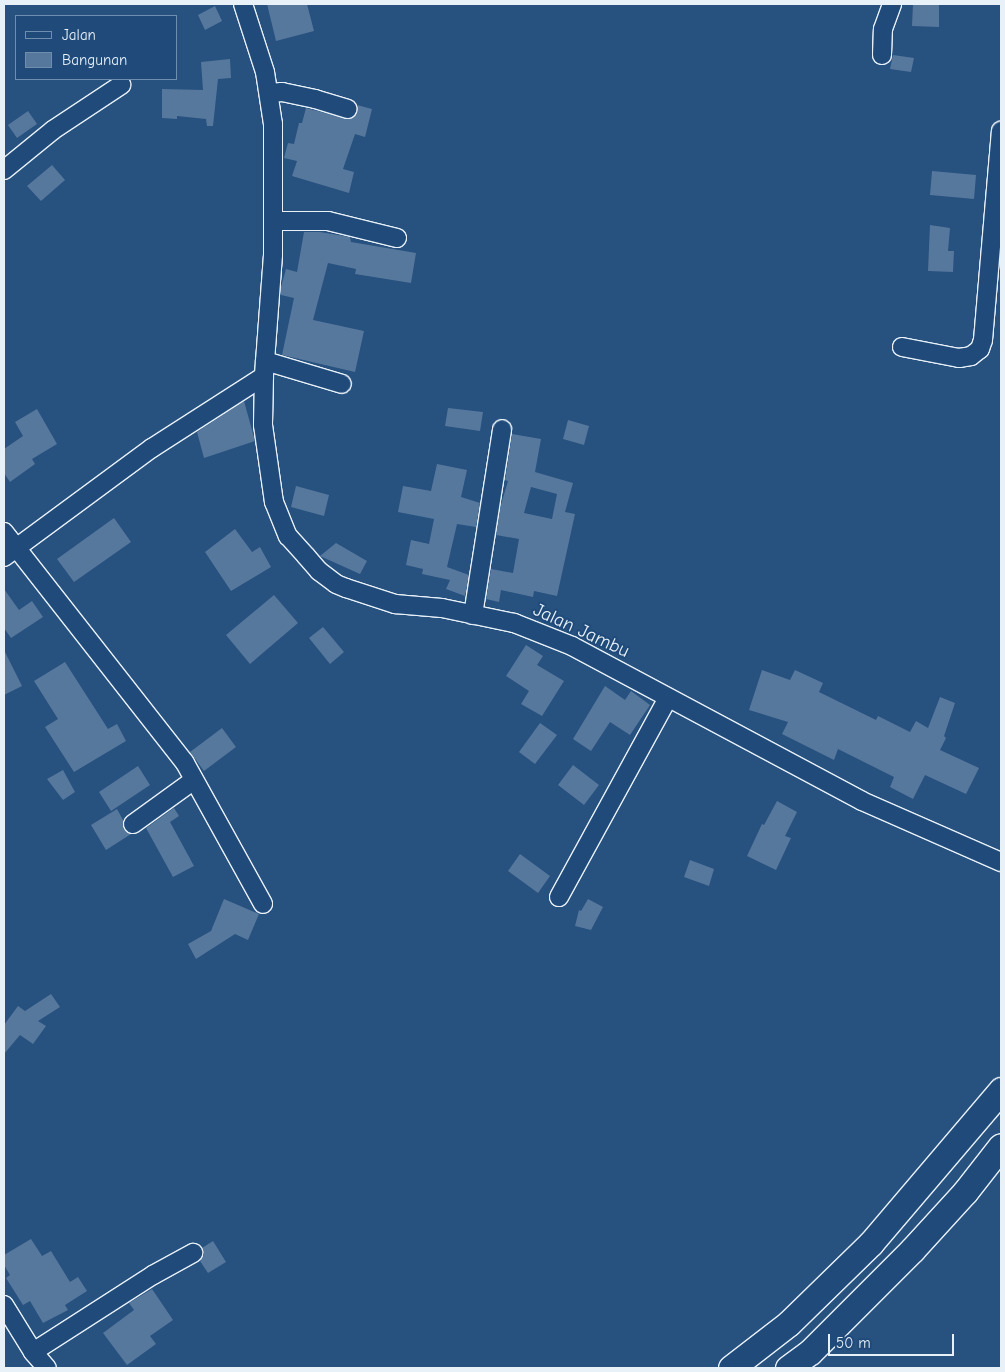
<!DOCTYPE html>
<html>
<head>
<meta charset="utf-8">
<style>
	body { margin:0 }
	#map { position:relative; width:1005px; height:1372px; overflow:hidden; background:#27517f; font-family:"Comic Neue",sans-serif }
	div>[style] { position:absolute }
	.building>* { inset:0; background:#57789d }
	.roads { filter:drop-shadow(1px 0 #e8f1f8) drop-shadow(-1px 0 #e8f1f8) drop-shadow(0 1px #e8f1f8) drop-shadow(0 -1px #e8f1f8) }
	.minor>* { height:18px; margin:-9px; padding:0 9px; transform-origin:9px; border-radius:9px; background:#1f4a7a }
	.highway>* { height:25px; margin:-12.5px; padding:0 12.5px; transform-origin:12.5px; border-radius:12.5px; background:#1f4a7a }
	span { translate:-50% -50%; white-space:nowrap; text-align:center; line-height:1.15; -webkit-text-stroke:4px #1f4a7a; paint-order:stroke }
	.street-label { font-size:19px; color:#e8f1f8 }
	.frame { position:absolute; inset:0; border:5px solid #e8f1f8; pointer-events:none }
	.legend { position:absolute; left:15px; top:15px; width:162px; height:65px; box-sizing:border-box; background:#1f4a7a; border:1px solid #6f8dac; margin:0; padding:6px 9px; list-style:none; font-size:15px; color:#e8f1f8 }
	.legend li { display:flex; align-items:center; gap:10px; height:25px }
	.legend b { width:25px; border:1px solid #6f8dac }
	.scale { position:absolute; left:828px; top:1334px; width:126px; height:22px; box-sizing:border-box; border:2px solid #e8f1f8; border-top:0; padding-left:6px; font-size:15px; line-height:18px; white-space:nowrap; color:#e8f1f8; -webkit-text-stroke:4px #1f4a7a; paint-order:stroke }
</style>
</head>
<body>
<div id="map">
	<div class="building">
		<div style="clip-path:polygon(267px 4px,307px 4px,314px 31px,276px 41px)"></div>
		<div style="clip-path:polygon(913px 4px,939px 4px,939px 27px,912px 26px)"></div>
		<div style="clip-path:polygon(215px 6px,222px 21px,205px 30px,198px 15px)"></div>
		<div style="clip-path:polygon(893px 55px,914px 58px,911px 72px,890px 69px)"></div>
		<div style="clip-path:polygon(230px 59px,231px 78px,218px 79px,213px 126px,207px 126px,206px 119px,177px 116px,177px 119px,162px 118px,162px 89px,203px 90px,201px 62px)"></div>
		<div style="clip-path:polygon(357px 105px,372px 109px,365px 137px,355px 134px,343px 169px,354px 172px,349px 193px,292px 176px,297px 161px,284px 158px,288px 143px,294px 144px,299px 123px,302px 123px,306px 108px,349px 119px,357px 113px)"></div>
		<div style="clip-path:polygon(28px 111px,37px 124px,17px 138px,8px 125px)"></div>
		<div style="clip-path:polygon(52px 165px,65px 180px,41px 201px,27px 186px)"></div>
		<div style="clip-path:polygon(932px 171px,976px 175px,974px 199px,930px 195px)"></div>
		<div style="clip-path:polygon(930px 225px,950px 228px,948px 251px,954px 251px,953px 272px,928px 271px)"></div>
		<div style="clip-path:polygon(304px 232px,320px 232px,350px 237px,351px 242px,416px 253px,411px 283px,355px 274px,356px 269px,328px 263px,313px 320px,364px 331px,355px 372px,282px 355px,294px 298px,281px 295px,281px 287px,286px 269px,297px 272px)"></div>
		<div style="clip-path:polygon(244px 401px,255px 441px,204px 458px,197px 432px)"></div>
		<div style="clip-path:polygon(448px 408px,483px 412px,480px 431px,445px 426px)"></div>
		<div style="clip-path:polygon(37px 409px,57px 444px,32px 459px,35px 464px,10px 482px,4px 473px,4px 449px,23px 436px,15px 422px)"></div>
		<div style="clip-path:polygon(568px 420px,589px 426px,584px 445px,563px 439px)"></div>
		<div style="clip-path:polygon(evenodd,512px 434px,541px 439px,535px 472px,573px 483px,565px 512px,575px 514px,557px 596px,534px 591px,533px 597px,501px 590px,499px 602px,486px 599px,491px 569px,513px 573px,519px 539px,496px 535px,500px 508px,508px 481px,505px 480px,512px 434px,531px 487px,557px 494px,552px 519px,524px 513px,531px 487px)"></div>
		<div style="clip-path:polygon(437px 464px,467px 470px,461px 497px,480px 503px,476px 527px,457px 524px,447px 567px,469px 575px,465px 596px,446px 589px,450px 580px,422px 574px,423px 569px,406px 565px,411px 540px,429px 544px,434px 519px,398px 512px,403px 486px,431px 491px)"></div>
		<div style="clip-path:polygon(296px 486px,329px 495px,324px 516px,291px 507px)"></div>
		<div style="clip-path:polygon(114px 518px,131px 542px,74px 582px,57px 559px)"></div>
		<div style="clip-path:polygon(235px 529px,252px 552px,260px 547px,271px 567px,231px 591px,205px 552px)"></div>
		<div style="clip-path:polygon(336px 543px,367px 561px,360px 574px,320px 556px)"></div>
		<div style="clip-path:polygon(4px 589px,19px 610px,32px 601px,43px 617px,11px 638px,4px 628px)"></div>
		<div style="clip-path:polygon(274px 595px,298px 623px,250px 664px,226px 635px)"></div>
		<div style="clip-path:polygon(323px 627px,344px 652px,330px 664px,309px 638px)"></div>
		<div style="clip-path:polygon(526px 645px,543px 656px,537px 665px,564px 681px,542px 716px,521px 704px,529px 691px,506px 676px)"></div>
		<div style="clip-path:polygon(4px 650px,22px 686px,4px 695px)"></div>
		<div style="clip-path:polygon(65px 662px,108px 729px,117px 724px,126px 741px,74px 772px,45px 727px,58px 719px,34px 681px)"></div>
		<div style="clip-path:polygon(762px 670px,790px 680px,795px 670px,823px 683px,819px 692px,876px 720px,878px 716px,910px 732px,916px 721px,928px 728px,940px 697px,955px 703px,944px 736px,946px 738px,940px 750px,979px 768px,966px 794px,925px 775px,913px 799px,890px 787px,894px 777px,838px 749px,834px 760px,782px 734px,788px 722px,749px 710px)"></div>
		<div style="clip-path:polygon(605px 686px,625px 700px,631px 691px,650px 705px,630px 735px,610px 722px,591px 751px,573px 739px)"></div>
		<div style="clip-path:polygon(540px 723px,557px 735px,535px 764px,519px 752px)"></div>
		<div style="clip-path:polygon(222px 728px,236px 747px,204px 771px,190px 752px)"></div>
		<div style="clip-path:polygon(573px 765px,599px 785px,584px 805px,558px 785px)"></div>
		<div style="clip-path:polygon(138px 766px,150px 785px,111px 811px,99px 792px)"></div>
		<div style="clip-path:polygon(63px 770px,75px 792px,63px 800px,47px 779px)"></div>
		<div style="clip-path:polygon(777px 801px,797px 812px,785px 836px,791px 838px,776px 870px,747px 856px,762px 824px,764px 825px)"></div>
		<div style="clip-path:polygon(174px 808px,179px 816px,170px 822px,194px 866px,173px 877px,146px 828px)"></div>
		<div style="clip-path:polygon(117px 809px,123px 820px,124px 830px,131px 834px,106px 850px,91px 825px)"></div>
		<div style="clip-path:polygon(520px 854px,550px 876px,538px 893px,508px 871px)"></div>
		<div style="clip-path:polygon(690px 860px,714px 869px,709px 886px,684px 877px)"></div>
		<div style="clip-path:polygon(224px 899px,259px 914px,248px 940px,235px 934px,196px 959px,188px 944px,211px 931px)"></div>
		<div style="clip-path:polygon(588px 899px,603px 907px,591px 930px,575px 926px,579px 910px,581px 911px)"></div>
		<div style="clip-path:polygon(51px 994px,60px 1007px,38px 1021px,46px 1026px,33px 1044px,20px 1035px,4px 1054px,4px 1025px,18px 1006px,25px 1011px)"></div>
		<div style="clip-path:polygon(31px 1239px,42px 1256px,51px 1251px,70px 1282px,78px 1277px,87px 1291px,65px 1305px,68px 1310px,43px 1323px,30px 1301px,23px 1305px,6px 1278px,10px 1275px,4px 1265px,4px 1255px)"></div>
		<div style="clip-path:polygon(213px 1241px,226px 1262px,208px 1273px,200px 1261px,204px 1254px,202px 1248px)"></div>
		<div style="clip-path:polygon(152px 1289px,173px 1320px,150px 1336px,156px 1344px,127px 1365px,103px 1333px,134px 1310px,129px 1303px)"></div>
	</div>
	<div class="roads">
		<div class="minor">
			<div style="left:243px;top:4px;width:71px;rotate:72.1deg"></div>
			<div style="left:265px;top:72px;width:53px;rotate:81.3deg"></div>
			<div style="left:273px;top:124px;width:131px;rotate:90deg"></div>
			<div style="left:273px;top:255px;width:121px;rotate:94.3deg"></div>
			<div style="left:264px;top:376px;width:49px;rotate:91.2deg"></div>
			<div style="left:263px;top:425px;width:78px;rotate:81.9deg"></div>
			<div style="left:274px;top:502px;width:37px;rotate:68deg"></div>
			<div style="left:288px;top:536px;width:27px;rotate:48deg"></div>
			<div style="left:306px;top:556px;width:20px;rotate:49deg"></div>
			<div style="left:319px;top:571px;width:21px;rotate:37deg"></div>
			<div style="left:336px;top:584px;width:11px;rotate:22deg"></div>
			<div style="left:346px;top:588px;width:52px;rotate:18.1deg"></div>
			<div style="left:395px;top:604px;width:47px;rotate:4.9deg"></div>
			<div style="left:442px;top:608px;width:74px;rotate:11.8deg"></div>
			<div style="left:514px;top:623px;width:62px;rotate:21.6deg"></div>
			<div style="left:572px;top:646px;width:329px;rotate:28.1deg"></div>
			<div style="left:862px;top:801px;width:152px;rotate:23.7deg"></div>
			<div style="left:882px;top:55px;width:26px;rotate:-88deg"></div>
			<div style="left:883px;top:29px;width:27px;rotate:-70deg"></div>
			<div style="left:270px;top:93px;width:12px;rotate:-5deg"></div>
			<div style="left:282px;top:92px;width:34px;rotate:12deg"></div>
			<div style="left:315px;top:99px;width:34px;rotate:17deg"></div>
			<div style="left:4px;top:170px;width:63px;rotate:-39.2deg"></div>
			<div style="left:53px;top:130px;width:82px;rotate:-33.5deg"></div>
			<div style="left:274px;top:221px;width:54px"></div>
			<div style="left:328px;top:221px;width:71px;rotate:13.8deg"></div>
			<div style="left:902px;top:347px;width:58px;rotate:10.9deg"></div>
			<div style="left:959px;top:358px;width:12px;rotate:-9deg"></div>
			<div style="left:971px;top:356px;width:11px;rotate:-38deg"></div>
			<div style="left:980px;top:349px;width:9px;rotate:-72deg"></div>
			<div style="left:983px;top:340px;width:210px;rotate:-85.1deg"></div>
			<div style="left:265px;top:361px;width:80px;rotate:16.6deg"></div>
			<div style="left:4px;top:532px;width:293px;rotate:51.9deg"></div>
			<div style="left:185px;top:763px;width:161px;rotate:61deg"></div>
			<div style="left:4px;top:557px;width:184px;rotate:-36.4deg"></div>
			<div style="left:152px;top:448px;width:133px;rotate:-32.7deg"></div>
			<div style="left:473px;top:615px;width:188px;rotate:-81.1deg"></div>
			<div style="left:133px;top:824px;width:75px;rotate:-35.8deg"></div>
			<div style="left:559px;top:897px;width:227px;rotate:-61.3deg"></div>
			<div style="left:4px;top:1305px;width:55px;rotate:58.3deg"></div>
			<div style="left:33px;top:1352px;width:21px;rotate:49deg"></div>
			<div style="left:33px;top:1352px;width:143px;rotate:-32.7deg"></div>
			<div style="left:153px;top:1275px;width:46px;rotate:-28.8deg"></div>
		</div>
		<div class="highway">
			<div style="left:731px;top:1368px;width:73px;rotate:-37.8deg"></div>
			<div style="left:789px;top:1323px;width:115px;rotate:-44.3deg"></div>
			<div style="left:871px;top:1243px;width:201px;rotate:-49.6deg"></div>
			<div style="left:788px;top:1368px;width:27px;rotate:-36deg"></div>
			<div style="left:810px;top:1352px;width:144px;rotate:-45deg"></div>
			<div style="left:912px;top:1250px;width:79px;rotate:-47.6deg"></div>
			<div style="left:965px;top:1192px;width:58px;rotate:-52deg"></div>
		</div>
	</div>
	<div class="street-label">
		<span style="left:581px;top:631px;rotate:25deg">Jalan Jambu</span>
	</div>
	<div class="frame"></div>
	<ul class="legend">
	<li><b style="height:6px;background:#1f4a7a"></b>Jalan</li>
	<li><b style="height:14px;background:#57789d"></b>Bangunan</li>
	</ul>
	<div class="scale">50 m</div>
</div>
</body>
</html>
